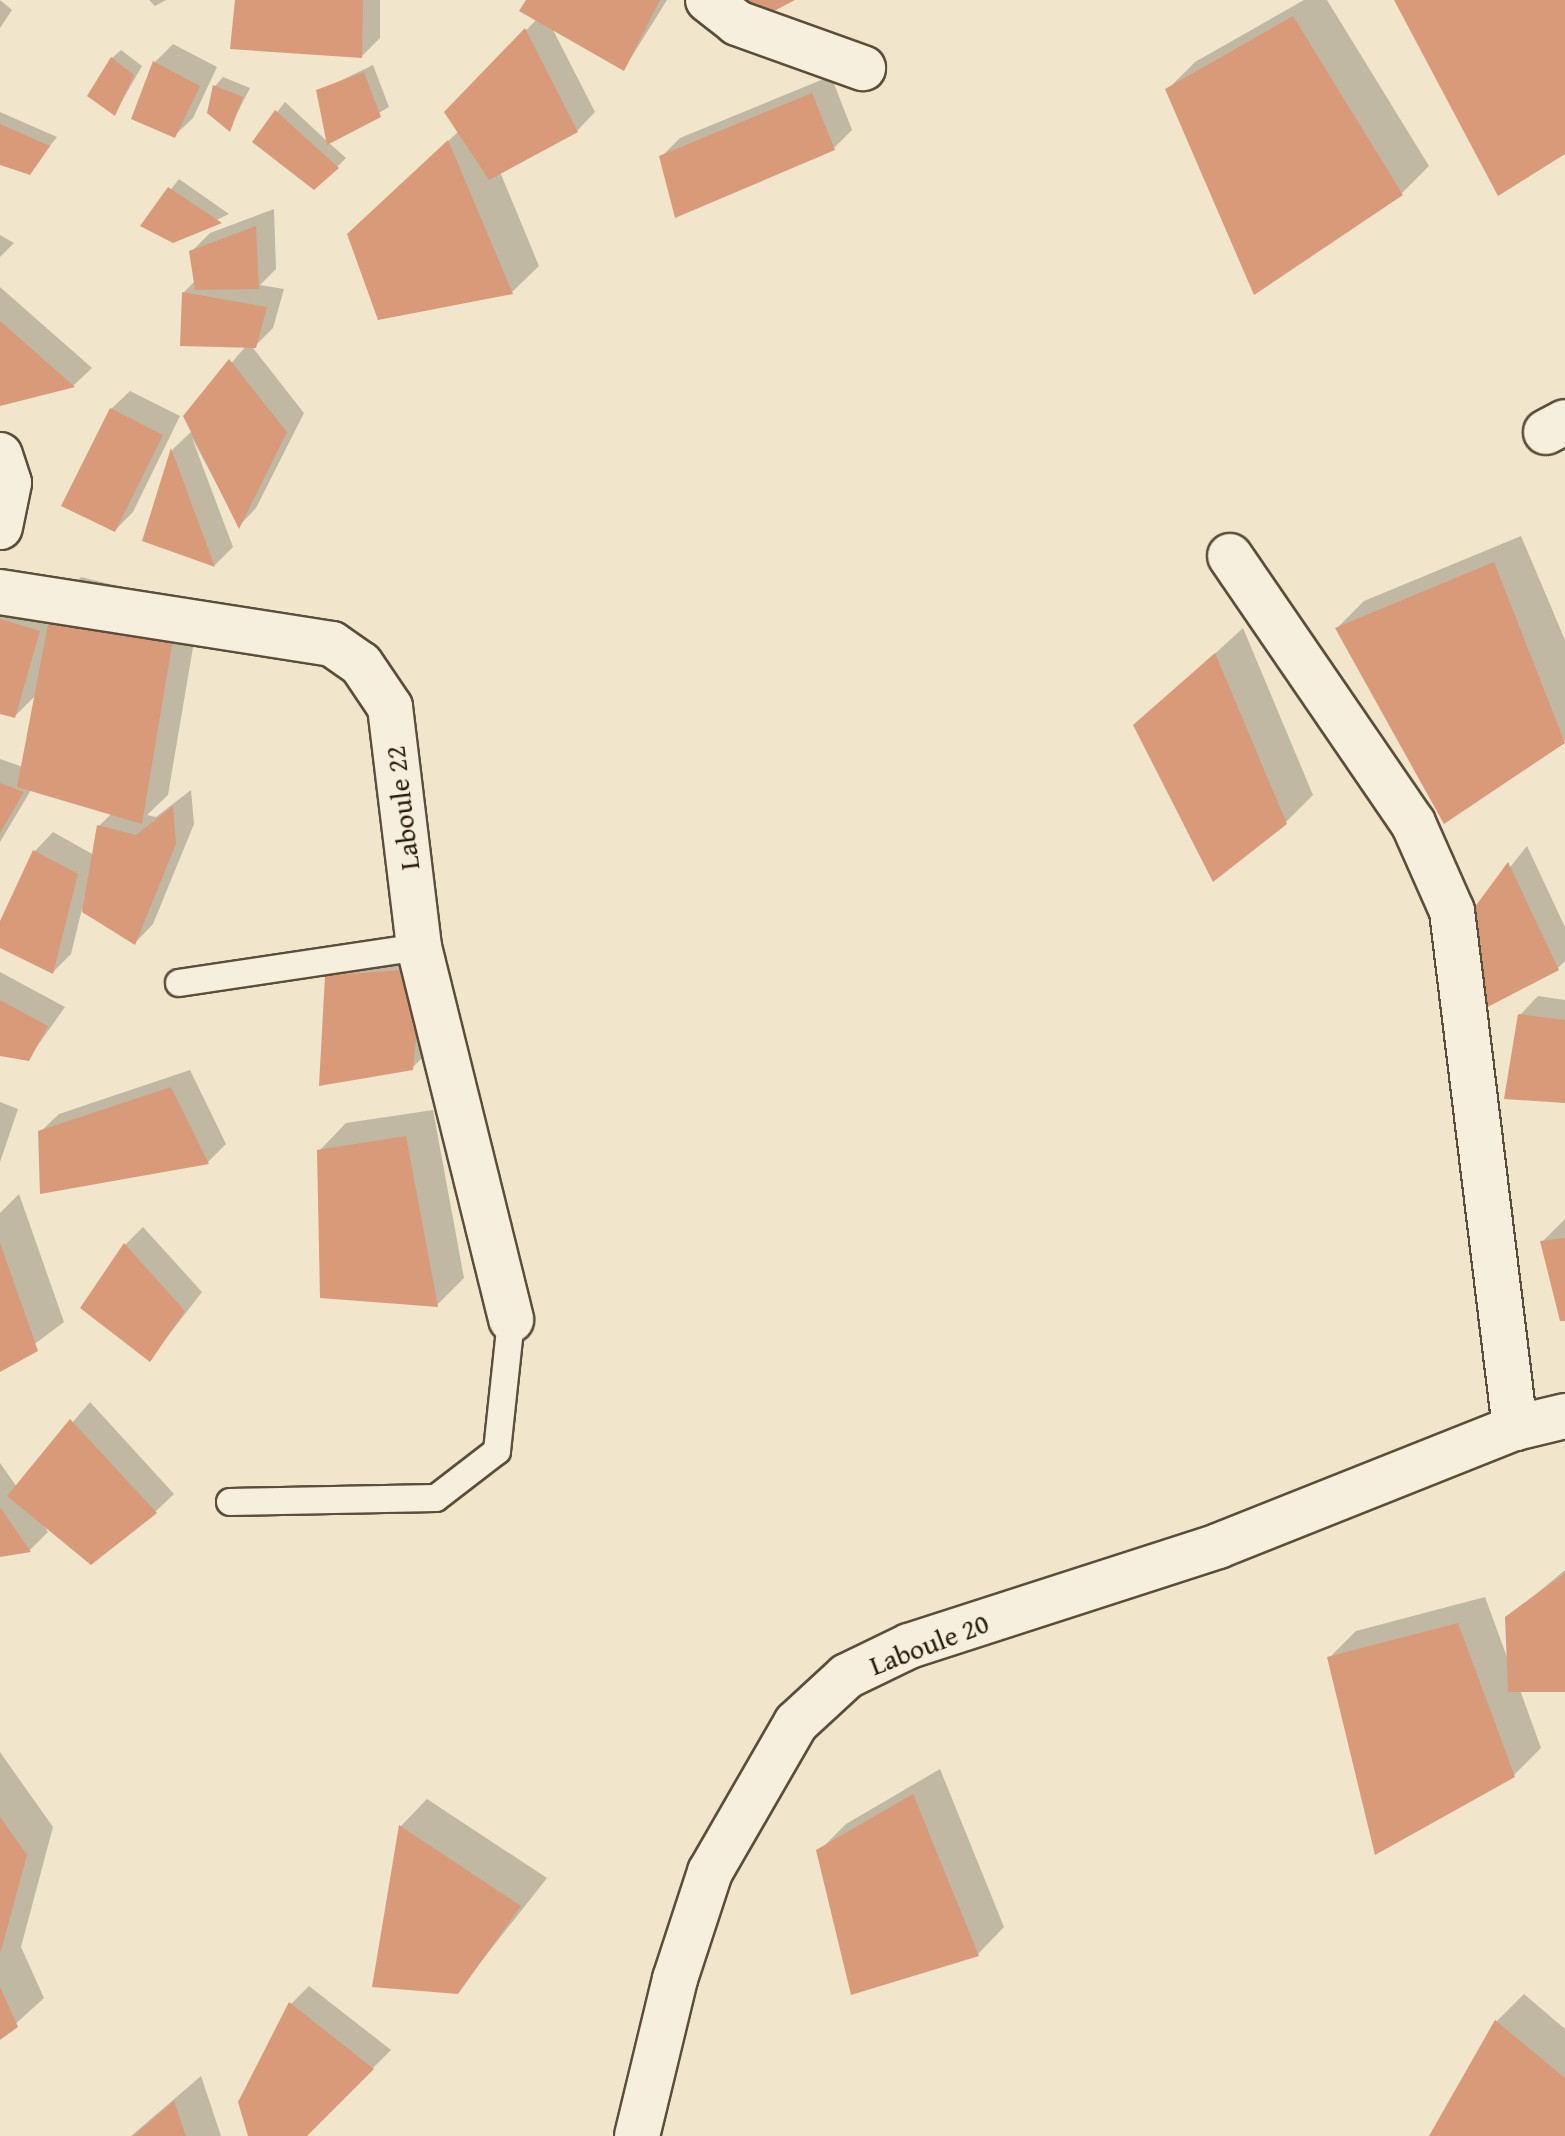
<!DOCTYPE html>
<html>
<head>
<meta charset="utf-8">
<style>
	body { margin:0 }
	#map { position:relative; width:1565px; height:2136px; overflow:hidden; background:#f1e6cb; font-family:"Gentium Book Plus",serif }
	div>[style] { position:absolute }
	.shadow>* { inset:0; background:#0003 }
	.building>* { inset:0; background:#d99a79 }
	.roads { filter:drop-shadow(2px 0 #5b4e3a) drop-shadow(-2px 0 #5b4e3a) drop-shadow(0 2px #5b4e3a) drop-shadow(0 -2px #5b4e3a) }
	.lane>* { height:26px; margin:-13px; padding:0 13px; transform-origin:13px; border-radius:13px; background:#f6efdd }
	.street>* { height:44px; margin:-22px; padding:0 22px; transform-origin:22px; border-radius:22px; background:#f6efdd }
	span { translate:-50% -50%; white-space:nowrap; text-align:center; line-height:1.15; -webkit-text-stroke:6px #f6efdd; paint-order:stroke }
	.street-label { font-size:28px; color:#291b09 }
</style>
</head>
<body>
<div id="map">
	<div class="shadow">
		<div style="clip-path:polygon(0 0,12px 10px,0 28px)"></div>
		<div style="clip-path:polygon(149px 0,166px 0,155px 6px)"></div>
		<div style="clip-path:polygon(237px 0,380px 0,380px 38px,362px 56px)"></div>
		<div style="clip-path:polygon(529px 0,667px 0,624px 69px,552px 28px,595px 112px,577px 131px,500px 172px,539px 266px,512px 292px,377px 208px,459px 131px,447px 112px,537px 19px)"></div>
		<div style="clip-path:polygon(1304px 0,1327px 0,1429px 166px,1402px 193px,1168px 89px,1195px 62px)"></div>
		<div style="clip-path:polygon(173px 44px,217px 67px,193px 118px,174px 136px,155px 62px)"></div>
		<div style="clip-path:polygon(121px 50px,142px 66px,115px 113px,112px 58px)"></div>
		<div style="clip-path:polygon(373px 65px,389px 107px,328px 142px,346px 158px,337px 167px,255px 141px,285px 102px,328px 142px,319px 91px)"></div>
		<div style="clip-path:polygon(831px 76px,852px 130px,834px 148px,661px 157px,680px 138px)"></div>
		<div style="clip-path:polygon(223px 77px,250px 88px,229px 129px,215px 86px)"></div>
		<div style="clip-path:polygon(0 112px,57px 137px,29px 172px,0 163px)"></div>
		<div style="clip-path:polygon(179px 179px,229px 214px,173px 241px,143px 225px)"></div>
		<div style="clip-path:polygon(274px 209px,276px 269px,260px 285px,284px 289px,273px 328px,253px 348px,304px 413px,256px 508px,239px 526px,192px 438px,233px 547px,215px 565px,145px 540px,173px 449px,192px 431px,185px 417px,246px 346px,184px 292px,195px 281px,191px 252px,210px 233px)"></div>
		<div style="clip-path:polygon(0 235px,14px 243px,0 257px)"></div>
		<div style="clip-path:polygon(0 287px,92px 368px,74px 385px,0 404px)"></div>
		<div style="clip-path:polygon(130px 391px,180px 416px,133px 512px,115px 530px,111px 409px)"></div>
		<div style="clip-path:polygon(1521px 536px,1565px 640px,1565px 740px,1445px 821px,1337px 628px,1364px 601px)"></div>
		<div style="clip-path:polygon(81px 577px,200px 606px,168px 795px,147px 815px,156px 817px,191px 790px,194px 824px,153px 924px,135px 943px,82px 909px,71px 954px,53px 972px,0 946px,0 925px,35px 851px,53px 832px,94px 855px,99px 826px,112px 813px,31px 790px,0 842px,0 759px,23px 767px,37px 694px,15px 716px,0 712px,0 599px,54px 604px)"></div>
		<div style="clip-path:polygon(1243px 628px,1313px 795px,1286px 822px,1136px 726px)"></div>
		<div style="clip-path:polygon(1527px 846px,1565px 927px,1565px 961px,1558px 968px,1468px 920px)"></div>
		<div style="clip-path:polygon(440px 951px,431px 1049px,412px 1068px,327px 977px,345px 958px)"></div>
		<div style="clip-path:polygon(0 972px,65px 1007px,28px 1059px,0 1054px)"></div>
		<div style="clip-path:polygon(1538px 996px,1565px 1000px,1565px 1101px,1520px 1015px)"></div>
		<div style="clip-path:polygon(190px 1070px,226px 1144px,208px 1162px,40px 1132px,59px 1114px)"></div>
		<div style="clip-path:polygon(0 1102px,18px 1109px,0 1162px)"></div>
		<div style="clip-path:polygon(433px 1110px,464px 1278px,437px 1305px,319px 1151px,346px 1123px)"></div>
		<div style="clip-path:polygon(19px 1194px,64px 1322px,0 1370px,0 1213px)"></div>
		<div style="clip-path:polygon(1565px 1219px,1565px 1319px,1542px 1242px)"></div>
		<div style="clip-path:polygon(143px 1227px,202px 1292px,150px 1359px,125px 1245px)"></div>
		<div style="clip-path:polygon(90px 1402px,174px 1494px,155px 1512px,43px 1524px,48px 1532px,30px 1550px,0 1555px,0 1463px,17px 1487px)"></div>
		<div style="clip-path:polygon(1565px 1570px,1565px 1690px,1520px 1690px,1541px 1748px,1514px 1775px,1329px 1658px,1356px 1631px,1485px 1597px,1507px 1657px,1507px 1618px)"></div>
		<div style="clip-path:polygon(0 1752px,53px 1827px,21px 1947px,44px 1998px,0 2038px)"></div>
		<div style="clip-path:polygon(940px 1769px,1004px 1927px,978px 1954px,819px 1851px,846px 1824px)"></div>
		<div style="clip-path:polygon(427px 1799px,547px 1878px,457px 1992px,374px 1985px,401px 1826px)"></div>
		<div style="clip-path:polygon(309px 1986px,391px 2050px,305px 2136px,250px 2136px,291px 2004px)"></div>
		<div style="clip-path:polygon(1524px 1994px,1565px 2029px,1565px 2136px,1431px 2136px,1497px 2021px)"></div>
		<div style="clip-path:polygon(201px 2076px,221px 2136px,131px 2136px)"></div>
	</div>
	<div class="building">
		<div style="clip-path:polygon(235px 0,363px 0,362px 58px,230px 49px)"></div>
		<div style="clip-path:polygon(526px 0,660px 0,624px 71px,519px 11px)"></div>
		<div style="clip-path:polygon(717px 0,795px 0,774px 11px,703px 18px)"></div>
		<div style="clip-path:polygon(1394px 0,1565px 0,1565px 154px,1498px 196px)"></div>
		<div style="clip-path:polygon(1293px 16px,1403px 195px,1254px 295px,1165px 89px)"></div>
		<div style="clip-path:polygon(525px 28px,578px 132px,489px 180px,444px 112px)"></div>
		<div style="clip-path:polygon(111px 57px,134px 75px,115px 116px,87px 96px)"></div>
		<div style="clip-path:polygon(153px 61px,200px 86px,175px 138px,131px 119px)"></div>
		<div style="clip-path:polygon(364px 72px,381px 117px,327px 145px,316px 90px)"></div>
		<div style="clip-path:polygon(213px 85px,243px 97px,230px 132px,207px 113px)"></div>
		<div style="clip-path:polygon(812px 93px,835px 150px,675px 218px,659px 156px)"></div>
		<div style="clip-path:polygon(275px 110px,339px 168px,314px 190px,252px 142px)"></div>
		<div style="clip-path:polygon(0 124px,50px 146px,30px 175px,0 165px)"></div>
		<div style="clip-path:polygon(448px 140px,513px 294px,378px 320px,347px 234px)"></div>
		<div style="clip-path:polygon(168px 187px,222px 223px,173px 243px,140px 226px)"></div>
		<div style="clip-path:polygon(256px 226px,259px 289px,195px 290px,189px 251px)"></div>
		<div style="clip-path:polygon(182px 292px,267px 307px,256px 348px,180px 346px)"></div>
		<div style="clip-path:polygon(0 321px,75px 387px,0 406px)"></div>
		<div style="clip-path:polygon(229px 359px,287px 432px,239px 529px,183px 416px)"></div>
		<div style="clip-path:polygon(110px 408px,163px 435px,115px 532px,61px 506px)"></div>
		<div style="clip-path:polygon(171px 448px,215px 567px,142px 541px)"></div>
		<div style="clip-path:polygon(1494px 562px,1565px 743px,1444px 824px,1335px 628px)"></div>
		<div style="clip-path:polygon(52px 603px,174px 633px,142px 824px,17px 787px)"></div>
		<div style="clip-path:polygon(0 619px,40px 631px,15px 718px,0 714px)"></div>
		<div style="clip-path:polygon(1215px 653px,1287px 824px,1213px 882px,1133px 725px)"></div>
		<div style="clip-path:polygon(0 783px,24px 792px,0 833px)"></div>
		<div style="clip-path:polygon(173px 806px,176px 844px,135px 945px,82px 912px,97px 825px,136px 835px)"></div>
		<div style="clip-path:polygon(33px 850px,78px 874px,53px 974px,0 948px,0 921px)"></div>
		<div style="clip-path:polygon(1508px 862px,1559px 970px,1478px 1012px,1466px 919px)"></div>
		<div style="clip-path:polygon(423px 968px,413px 1070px,319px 1086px,325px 976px)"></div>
		<div style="clip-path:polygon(0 1000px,48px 1026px,29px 1061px,0 1056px)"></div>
		<div style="clip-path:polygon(1518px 1014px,1565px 1020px,1565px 1103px,1504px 1099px)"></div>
		<div style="clip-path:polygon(171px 1087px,209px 1164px,40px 1194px,38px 1131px)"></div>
		<div style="clip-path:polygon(406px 1136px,438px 1307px,320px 1298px,317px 1150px)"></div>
		<div style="clip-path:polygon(1565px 1238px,1565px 1321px,1560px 1321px,1540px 1241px)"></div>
		<div style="clip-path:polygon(0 1243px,38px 1351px,0 1372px)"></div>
		<div style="clip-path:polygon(124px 1243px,185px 1311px,150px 1362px,80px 1308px)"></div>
		<div style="clip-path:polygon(70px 1419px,157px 1513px,91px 1565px,7px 1496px)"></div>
		<div style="clip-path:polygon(0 1507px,31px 1552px,0 1557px)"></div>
		<div style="clip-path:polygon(1565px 1573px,1565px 1692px,1508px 1692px,1505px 1617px)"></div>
		<div style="clip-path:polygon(1458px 1623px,1515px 1777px,1375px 1855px,1327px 1657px)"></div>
		<div style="clip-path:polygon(913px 1794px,979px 1956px,851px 1995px,816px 1850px)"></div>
		<div style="clip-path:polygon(0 1817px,27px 1855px,1px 1951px,0 1951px)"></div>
		<div style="clip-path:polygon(399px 1825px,521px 1906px,458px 1994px,372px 1987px)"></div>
		<div style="clip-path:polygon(0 1987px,18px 2027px,0 2040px)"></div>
		<div style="clip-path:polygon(289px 2002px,374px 2069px,307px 2136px,248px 2136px,238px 2102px)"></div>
		<div style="clip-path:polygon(1495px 2020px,1565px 2078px,1565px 2136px,1429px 2136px)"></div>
		<div style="clip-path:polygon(174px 2101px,186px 2136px,133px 2136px)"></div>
	</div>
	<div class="roads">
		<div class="lane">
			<div style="left:179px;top:983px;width:243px;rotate:-8.5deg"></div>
			<div style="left:230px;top:1502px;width:206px;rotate:-1.1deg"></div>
			<div style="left:436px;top:1498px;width:77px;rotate:-37.6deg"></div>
			<div style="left:497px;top:1451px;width:132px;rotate:-83.9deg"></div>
		</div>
		<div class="street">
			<div style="left:708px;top:0;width:37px;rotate:38deg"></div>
			<div style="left:737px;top:23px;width:134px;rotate:19.7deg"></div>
			<div style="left:1546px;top:432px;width:21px;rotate:-28deg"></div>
			<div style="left:0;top:455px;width:29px;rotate:72deg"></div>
			<div style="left:9px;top:483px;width:45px;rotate:101.6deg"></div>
			<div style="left:1230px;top:556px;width:324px;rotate:55.6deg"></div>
			<div style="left:1413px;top:823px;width:96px;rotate:66.1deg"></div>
			<div style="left:1452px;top:911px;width:521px;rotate:83.05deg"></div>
			<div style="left:0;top:592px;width:336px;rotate:8.9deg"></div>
			<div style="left:332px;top:644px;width:35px;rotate:35deg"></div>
			<div style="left:361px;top:664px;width:52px;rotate:56deg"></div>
			<div style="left:390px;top:707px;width:242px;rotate:83.1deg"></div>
			<div style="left:419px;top:947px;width:384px;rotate:76.1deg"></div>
			<div style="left:637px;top:2136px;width:162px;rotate:-76.4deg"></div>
			<div style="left:675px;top:1979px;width:113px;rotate:-71.9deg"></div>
			<div style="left:710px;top:1872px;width:172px;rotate:-60deg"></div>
			<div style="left:796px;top:1723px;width:69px;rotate:-42.7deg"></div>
			<div style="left:847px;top:1676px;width:69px;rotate:-25.8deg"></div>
			<div style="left:909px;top:1646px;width:325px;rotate:-17.9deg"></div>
			<div style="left:1218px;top:1546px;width:320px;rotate:-21.7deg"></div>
			<div style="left:1515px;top:1428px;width:51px;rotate:-13.5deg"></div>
		</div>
	</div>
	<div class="street-label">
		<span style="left:402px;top:808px;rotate:-97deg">Laboule 22</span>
		<span style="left:929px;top:1644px;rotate:-21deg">Laboule 20</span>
	</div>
</div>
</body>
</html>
